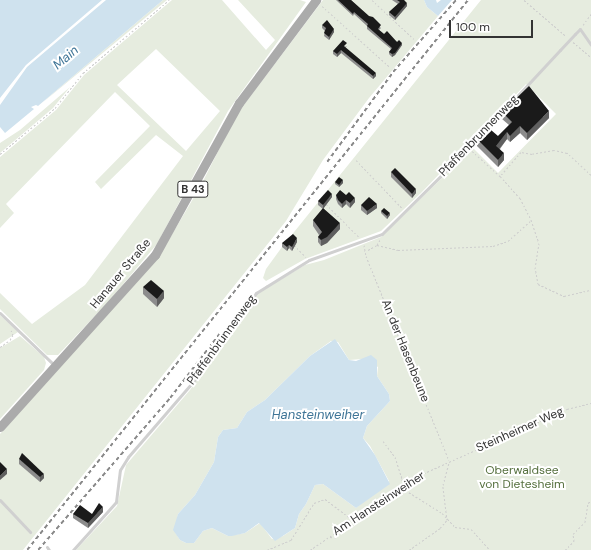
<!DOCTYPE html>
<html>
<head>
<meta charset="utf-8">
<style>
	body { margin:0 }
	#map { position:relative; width:591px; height:550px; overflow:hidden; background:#fff; font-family:"DM Sans",sans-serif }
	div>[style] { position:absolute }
	.green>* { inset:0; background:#e6ecdf }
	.water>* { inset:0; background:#cfe2ee }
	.path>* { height:1px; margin-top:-0.5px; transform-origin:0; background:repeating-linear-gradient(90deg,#cdcdcd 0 2px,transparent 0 4px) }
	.lane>* { height:3px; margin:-1.5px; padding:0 1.5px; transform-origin:1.5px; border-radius:1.5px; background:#d0d0d0 }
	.primary>* { height:9px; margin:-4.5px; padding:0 4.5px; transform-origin:4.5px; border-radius:4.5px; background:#ababab }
	.rail>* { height:1.5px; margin-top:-0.75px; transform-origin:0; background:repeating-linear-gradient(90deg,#888 0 4px,transparent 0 7px) }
	.lane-bridge>* { height:3px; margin:-1.5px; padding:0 1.5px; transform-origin:1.5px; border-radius:1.5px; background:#d0d0d0 }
	.wall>* { inset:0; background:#8c8c8c }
	.shaded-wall>* { inset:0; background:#5f5f5f }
	.building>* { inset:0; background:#1a1a1a }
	span { translate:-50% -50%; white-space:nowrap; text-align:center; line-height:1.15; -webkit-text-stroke:4px #fff; paint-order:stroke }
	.shield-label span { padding:1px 3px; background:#fff; border:1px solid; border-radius:3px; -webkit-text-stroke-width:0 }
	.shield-label { font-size:11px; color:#333; font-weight:700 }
	.street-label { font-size:12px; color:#333 }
	.park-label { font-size:12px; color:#56703f }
	.water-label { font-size:13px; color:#3f7597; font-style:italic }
	.scale { position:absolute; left:449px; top:20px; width:84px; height:18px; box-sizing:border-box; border:2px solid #333; border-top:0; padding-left:5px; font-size:12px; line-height:14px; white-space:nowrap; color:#333; -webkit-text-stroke:3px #fff; paint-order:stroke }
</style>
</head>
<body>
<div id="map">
	<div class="green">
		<div style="clip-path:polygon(163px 0,167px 0,42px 103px,51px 95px)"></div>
		<div style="clip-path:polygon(evenodd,172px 0,222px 0,266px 50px,275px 40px,238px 0,300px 0,306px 2px,228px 111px,157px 244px,109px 301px,58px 355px,47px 355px,0 309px,0 293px,32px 324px,85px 285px,183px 156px,156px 135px,101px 189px,95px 182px,150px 126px,115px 92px,6px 204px,14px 213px,0 228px,0 157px,56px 110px,84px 75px,172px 0,156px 49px,220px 111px,186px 151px,117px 85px,156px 49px)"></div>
		<div style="clip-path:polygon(323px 0,424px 0,427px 7px,438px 16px,369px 98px,323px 160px,286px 221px,23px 550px,0 550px,0 434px,158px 258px,200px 187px,237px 114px)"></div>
		<div style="clip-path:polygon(evenodd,481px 0,591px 0,591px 550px,76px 550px,117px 506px,126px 465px,190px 390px,256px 295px,267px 285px,270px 286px,305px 265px,324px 260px,381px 237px,473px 148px,498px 173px,556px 114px,526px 84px,421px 193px,381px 231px,305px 259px,266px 281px,263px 278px,266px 269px,282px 247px,481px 0,331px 341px,338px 342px,349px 360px,362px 359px,378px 367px,377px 376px,389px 394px,390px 401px,367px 426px,363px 438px,370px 446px,389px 481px,356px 508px,323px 484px,315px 485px,306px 504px,299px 514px,295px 528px,283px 536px,272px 539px,260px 523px,245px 533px,228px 536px,212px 528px,203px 531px,194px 543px,186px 543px,180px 540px,175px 532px,178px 514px,195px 495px,214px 462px,218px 437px,223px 430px,237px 428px,247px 412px,265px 400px,310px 356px,331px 341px)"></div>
		<div style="clip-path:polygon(70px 87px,53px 108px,0 153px,0 143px,20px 130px)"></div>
		<div style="clip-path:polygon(0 315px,18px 332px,0 344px)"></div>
		<div style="clip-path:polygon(20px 336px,44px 357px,46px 363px,44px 370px,0 419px,0 348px)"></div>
	</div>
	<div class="water">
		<div style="clip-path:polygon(0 0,102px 0,26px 65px,0 98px)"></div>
		<div style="clip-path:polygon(106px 0,163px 0,38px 106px,36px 105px,31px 107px,34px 109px,5px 133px,0 127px,0 105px,27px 67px)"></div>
		<div style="clip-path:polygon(424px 0,436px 0,437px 3px,441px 0,452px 0,438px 16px,427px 7px)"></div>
		<div style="clip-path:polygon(335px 339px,349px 360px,356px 361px,371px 355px,377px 360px,377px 376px,389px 394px,390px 401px,367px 426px,363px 438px,375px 455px,390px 484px,356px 508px,323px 484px,315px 485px,306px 504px,299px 514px,295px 528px,275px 541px,259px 523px,245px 533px,232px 536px,228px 536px,212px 528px,203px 531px,194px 543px,186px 543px,180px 540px,173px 530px,178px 514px,195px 495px,214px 462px,218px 437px,223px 430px,237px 428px,247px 412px,265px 400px,310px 356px)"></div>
	</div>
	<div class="path">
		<div style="left:372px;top:0;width:57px;rotate:42.9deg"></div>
		<div style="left:524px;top:0;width:55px;rotate:40.6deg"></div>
		<div style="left:322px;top:6px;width:91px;rotate:41.9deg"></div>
		<div style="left:583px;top:25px;width:14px;rotate:-54deg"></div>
		<div style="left:573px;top:42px;width:23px;rotate:40deg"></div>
		<div style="left:472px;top:151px;width:38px;rotate:42deg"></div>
		<div style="left:0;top:154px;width:72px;rotate:-39.9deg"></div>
		<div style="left:55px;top:108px;width:45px;rotate:-51.3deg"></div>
		<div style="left:83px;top:73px;width:113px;rotate:-40.3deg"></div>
		<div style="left:356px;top:160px;width:66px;rotate:46.2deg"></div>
		<div style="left:591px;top:175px;width:33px;rotate:-137deg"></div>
		<div style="left:567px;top:153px;width:13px;rotate:-167deg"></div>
		<div style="left:554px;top:150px;width:22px;rotate:170deg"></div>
		<div style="left:532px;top:154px;width:11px;rotate:-170deg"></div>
		<div style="left:521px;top:152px;width:32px;rotate:131deg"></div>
		<div style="left:500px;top:176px;width:30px;rotate:48deg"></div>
		<div style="left:520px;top:198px;width:25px;rotate:63deg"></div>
		<div style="left:531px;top:220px;width:24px;rotate:71deg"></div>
		<div style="left:539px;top:243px;width:24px;rotate:99deg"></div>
		<div style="left:535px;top:267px;width:17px;rotate:80deg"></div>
		<div style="left:538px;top:284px;width:29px;rotate:25deg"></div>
		<div style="left:564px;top:296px;width:28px;rotate:-13deg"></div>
		<div style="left:326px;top:204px;width:47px;rotate:45deg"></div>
		<div style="left:294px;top:245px;width:17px;rotate:45deg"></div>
		<div style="left:364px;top:245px;width:11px;rotate:80deg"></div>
		<div style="left:366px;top:256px;width:220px;rotate:67.9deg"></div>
		<div style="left:377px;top:245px;width:22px;rotate:13deg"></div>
		<div style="left:398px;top:250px;width:95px;rotate:-2.4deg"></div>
		<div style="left:493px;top:246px;width:16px;rotate:-18deg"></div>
		<div style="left:508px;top:241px;width:31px;rotate:-42deg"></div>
		<div style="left:368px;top:250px;width:10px;rotate:-29deg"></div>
		<div style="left:377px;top:245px;width:6px;rotate:-59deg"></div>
		<div style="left:0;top:347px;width:12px;rotate:-35deg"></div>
		<div style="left:10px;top:340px;width:6px;rotate:-59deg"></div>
		<div style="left:13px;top:335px;width:5px;rotate:-112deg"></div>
		<div style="left:383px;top:441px;width:20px;rotate:53deg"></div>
		<div style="left:395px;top:457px;width:23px;rotate:72deg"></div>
		<div style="left:402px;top:479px;width:9px;rotate:90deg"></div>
		<div style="left:402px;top:488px;width:47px;rotate:32deg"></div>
		<div style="left:442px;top:513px;width:19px;rotate:47deg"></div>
		<div style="left:455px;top:527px;width:16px;rotate:7deg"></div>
		<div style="left:471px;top:529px;width:28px;rotate:48deg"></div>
		<div style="left:330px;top:537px;width:8px;rotate:7deg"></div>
		<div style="left:267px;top:550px;width:26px;rotate:-23deg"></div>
		<div style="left:291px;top:540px;width:44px;rotate:-58.1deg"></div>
		<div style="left:314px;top:503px;width:12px;rotate:-20deg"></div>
		<div style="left:325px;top:499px;width:35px;rotate:37deg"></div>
		<div style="left:310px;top:550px;width:133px;rotate:-34.3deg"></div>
		<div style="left:420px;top:475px;width:161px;rotate:-24.2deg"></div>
		<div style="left:567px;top:409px;width:25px;rotate:-14deg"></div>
		<div style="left:409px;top:550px;width:38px;rotate:-35deg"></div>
		<div style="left:440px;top:528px;width:11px;rotate:-49deg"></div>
		<div style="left:447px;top:520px;width:35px;rotate:-97deg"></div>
		<div style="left:443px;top:485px;width:24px;rotate:-75deg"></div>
		<div style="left:565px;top:550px;width:13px;rotate:-45deg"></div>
		<div style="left:574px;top:541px;width:7px;rotate:-98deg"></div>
		<div style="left:573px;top:534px;width:17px;rotate:-45deg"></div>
		<div style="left:585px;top:522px;width:19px;rotate:-81deg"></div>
		<div style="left:588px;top:503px;width:4px;rotate:-34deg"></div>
	</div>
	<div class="lane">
		<div style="left:575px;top:34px;width:7px;rotate:-45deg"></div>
		<div style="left:580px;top:29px;width:19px;rotate:55deg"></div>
		<div style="left:0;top:313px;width:76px;rotate:43.9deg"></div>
		<div style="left:0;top:500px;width:44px;rotate:46.8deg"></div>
		<div style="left:47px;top:547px;width:4px;rotate:56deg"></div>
		<div style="left:73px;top:550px;width:64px;rotate:-48.1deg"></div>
		<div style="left:116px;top:502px;width:32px;rotate:-83deg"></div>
		<div style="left:120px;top:470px;width:15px;rotate:-58deg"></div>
		<div style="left:128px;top:457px;width:106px;rotate:-49.2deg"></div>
		<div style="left:197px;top:377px;width:103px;rotate:-54.9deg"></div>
		<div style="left:256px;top:293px;width:62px;rotate:-31.9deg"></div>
		<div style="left:309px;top:260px;width:77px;rotate:-19.6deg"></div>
		<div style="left:382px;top:234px;width:122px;rotate:-44.7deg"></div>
		<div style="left:469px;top:148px;width:134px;rotate:-47.1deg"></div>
	</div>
	<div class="primary">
		<div style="left:0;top:427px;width:232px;rotate:-48deg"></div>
		<div style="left:155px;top:255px;width:174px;rotate:-61.1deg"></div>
		<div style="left:239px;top:103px;width:129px;rotate:-53.2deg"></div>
	</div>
	<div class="rail">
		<div style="left:327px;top:162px;width:112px;rotate:-53.7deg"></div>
		<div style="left:393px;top:72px;width:96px;rotate:-48.8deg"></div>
		<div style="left:27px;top:550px;width:705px;rotate:-51.28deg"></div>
		<div style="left:38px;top:550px;width:201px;rotate:-49deg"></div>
		<div style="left:170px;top:398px;width:83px;rotate:-52.3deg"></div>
	</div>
	<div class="lane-bridge">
		<div style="left:560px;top:50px;width:22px;rotate:-47deg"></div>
	</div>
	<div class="wall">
		<div style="clip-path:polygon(336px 0,351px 0,381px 28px,379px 30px,384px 34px,402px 45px,395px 55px,392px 57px,389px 54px,389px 52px,391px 49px,367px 29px,367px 26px,354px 14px,353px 16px)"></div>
		<div style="clip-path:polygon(392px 0,404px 0,407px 6px,395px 20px,389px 15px,389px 12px,398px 4px)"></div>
		<div style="clip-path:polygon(322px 25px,334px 32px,329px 40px,324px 36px,325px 31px,322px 28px)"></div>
		<div style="clip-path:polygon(347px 46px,345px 48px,376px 76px,373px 79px,341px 53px,337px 57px,333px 54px,333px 51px)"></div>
		<div style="clip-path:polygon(502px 112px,549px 118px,527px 140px,520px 133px,510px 142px,507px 139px,500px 149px,504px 160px,498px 167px,477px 146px,477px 139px,498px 136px,509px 125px,502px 119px)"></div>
		<div style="clip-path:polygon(391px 172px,416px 193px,412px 198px,391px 177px)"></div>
		<div style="clip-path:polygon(335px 182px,343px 183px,339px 187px,335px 184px)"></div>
		<div style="clip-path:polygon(336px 195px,346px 195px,355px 202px,350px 208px,346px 204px,342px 208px,338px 204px,336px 199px)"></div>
		<div style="clip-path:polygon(332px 197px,323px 209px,318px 205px,318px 201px)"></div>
		<div style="clip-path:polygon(361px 205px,377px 208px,367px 215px,361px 210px)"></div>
		<div style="clip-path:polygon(381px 211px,390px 215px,387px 219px,381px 213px)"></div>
		<div style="clip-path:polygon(313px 220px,340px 229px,327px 243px,321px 246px,318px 242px,318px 237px,319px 235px,313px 226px)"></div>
		<div style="clip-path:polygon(297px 242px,292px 251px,289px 248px,287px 251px,282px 247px,282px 243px)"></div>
		<div style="clip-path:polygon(143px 287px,164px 298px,157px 307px,143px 294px)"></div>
		<div style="clip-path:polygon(19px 459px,44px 478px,40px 482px,19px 464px)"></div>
		<div style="clip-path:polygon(103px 512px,88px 528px,73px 518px,73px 514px,92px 514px)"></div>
	</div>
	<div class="shaded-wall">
		<div style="clip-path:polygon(407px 3px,407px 6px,395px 20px,395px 17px)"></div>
		<div style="clip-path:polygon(334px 29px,334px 32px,329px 40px,329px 37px)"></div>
		<div style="clip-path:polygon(402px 43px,402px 45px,395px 55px,392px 57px,392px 54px)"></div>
		<div style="clip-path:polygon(341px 50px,341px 53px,337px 57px,337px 54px)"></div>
		<div style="clip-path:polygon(376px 73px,376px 76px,373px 79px,373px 76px)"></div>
		<div style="clip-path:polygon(549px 111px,549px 118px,527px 140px,527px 133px)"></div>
		<div style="clip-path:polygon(520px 126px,520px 133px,510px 142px,510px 136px)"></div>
		<div style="clip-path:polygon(507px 132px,507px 139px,496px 153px,496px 146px)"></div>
		<div style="clip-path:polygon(504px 153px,504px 160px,498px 167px,498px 160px)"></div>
		<div style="clip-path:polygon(343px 180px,343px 183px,339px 187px,339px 185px)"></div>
		<div style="clip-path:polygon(416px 189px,416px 193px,412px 198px,412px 194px)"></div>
		<div style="clip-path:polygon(332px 194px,332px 197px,323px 209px,323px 205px)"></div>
		<div style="clip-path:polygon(355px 198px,355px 202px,350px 208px,350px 203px)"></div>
		<div style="clip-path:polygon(346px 200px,346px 204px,342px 208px,342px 204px)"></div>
		<div style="clip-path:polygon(377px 204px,377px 208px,367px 215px,367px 211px)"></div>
		<div style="clip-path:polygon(390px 213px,390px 215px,387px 219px,387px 216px)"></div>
		<div style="clip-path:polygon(340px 223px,340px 229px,327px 243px,321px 246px,321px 240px)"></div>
		<div style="clip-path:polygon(297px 238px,297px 242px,292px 251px,292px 247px)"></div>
		<div style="clip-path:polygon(289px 245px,289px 248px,287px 251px,287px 247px)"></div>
		<div style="clip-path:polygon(164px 291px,164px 298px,157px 307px,157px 299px)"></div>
		<div style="clip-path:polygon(7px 469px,7px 474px,0 480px,0 476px)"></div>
		<div style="clip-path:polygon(44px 474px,44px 478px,40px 482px,40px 477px)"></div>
		<div style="clip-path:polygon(103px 507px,103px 512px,88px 528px,88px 523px)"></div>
	</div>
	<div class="building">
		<div style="clip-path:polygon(338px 0,351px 0,369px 16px,373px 17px,381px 25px,378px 29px,384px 34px,387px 31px,397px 42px,399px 40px,402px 43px,395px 53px,392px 54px,389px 52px,392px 48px,367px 26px,368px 24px,354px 12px,353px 14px)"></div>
		<div style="clip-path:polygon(397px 0,404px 0,407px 3px,395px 17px,389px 12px,400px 2px)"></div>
		<div style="clip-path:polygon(327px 20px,334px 29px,329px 37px,324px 33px,326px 28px,322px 25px)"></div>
		<div style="clip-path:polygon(343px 40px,347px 43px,344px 46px,376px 73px,373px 76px,341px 50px,337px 54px,333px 51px)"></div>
		<div style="clip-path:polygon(529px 86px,549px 111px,527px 133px,520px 126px,510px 136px,507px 132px,496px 146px,504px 153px,498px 160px,477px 139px,491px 130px,498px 136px,512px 122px,502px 112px)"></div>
		<div style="clip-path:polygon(395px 168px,416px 189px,412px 194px,391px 172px)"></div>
		<div style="clip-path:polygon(339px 177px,343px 180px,339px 185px,335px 182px)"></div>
		<div style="clip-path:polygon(328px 190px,332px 194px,323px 205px,318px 201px)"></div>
		<div style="clip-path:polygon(340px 190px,346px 195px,349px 192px,355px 198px,350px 203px,346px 200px,342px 204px,338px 200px,336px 195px)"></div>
		<div style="clip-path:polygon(369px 197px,377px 204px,367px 211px,361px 205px)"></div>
		<div style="clip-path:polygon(323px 208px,340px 223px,327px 237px,321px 240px,318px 237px,322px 232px,313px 220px)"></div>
		<div style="clip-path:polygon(384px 208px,390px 213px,387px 216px,381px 211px)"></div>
		<div style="clip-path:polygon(293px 234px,297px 238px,292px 247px,289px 245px,287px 247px,282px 243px)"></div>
		<div style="clip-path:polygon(151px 280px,164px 291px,157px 299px,143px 287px)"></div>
		<div style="clip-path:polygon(22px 453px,44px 474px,40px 477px,19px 459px)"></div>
		<div style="clip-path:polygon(0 462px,7px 469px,0 476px)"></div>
		<div style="clip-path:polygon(99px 503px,103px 507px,88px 523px,73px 514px,80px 505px,92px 514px)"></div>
	</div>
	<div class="shield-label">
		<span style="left:193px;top:189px">B 43</span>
	</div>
	<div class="street-label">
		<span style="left:479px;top:136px;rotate:-46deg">Pfaffenbrunnenweg</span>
		<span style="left:121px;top:274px;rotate:-50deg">Hanauer Straße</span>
		<span style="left:222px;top:340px;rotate:-54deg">Pfaffenbrunnenweg</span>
		<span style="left:405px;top:351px;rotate:68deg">An der Hasenbeune</span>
		<span style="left:520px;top:430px;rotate:-24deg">Steinheimer Weg</span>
		<span style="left:379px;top:504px;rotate:-33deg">Am Hansteinweiher</span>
	</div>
	<div class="park-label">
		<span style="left:522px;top:478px">Oberwaldsee<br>von Dietesheim</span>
	</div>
	<div class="water-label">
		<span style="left:66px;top:58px;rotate:-41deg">Main</span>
		<span style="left:318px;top:415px">Hansteinweiher</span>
	</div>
	<div class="scale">100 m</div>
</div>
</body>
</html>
